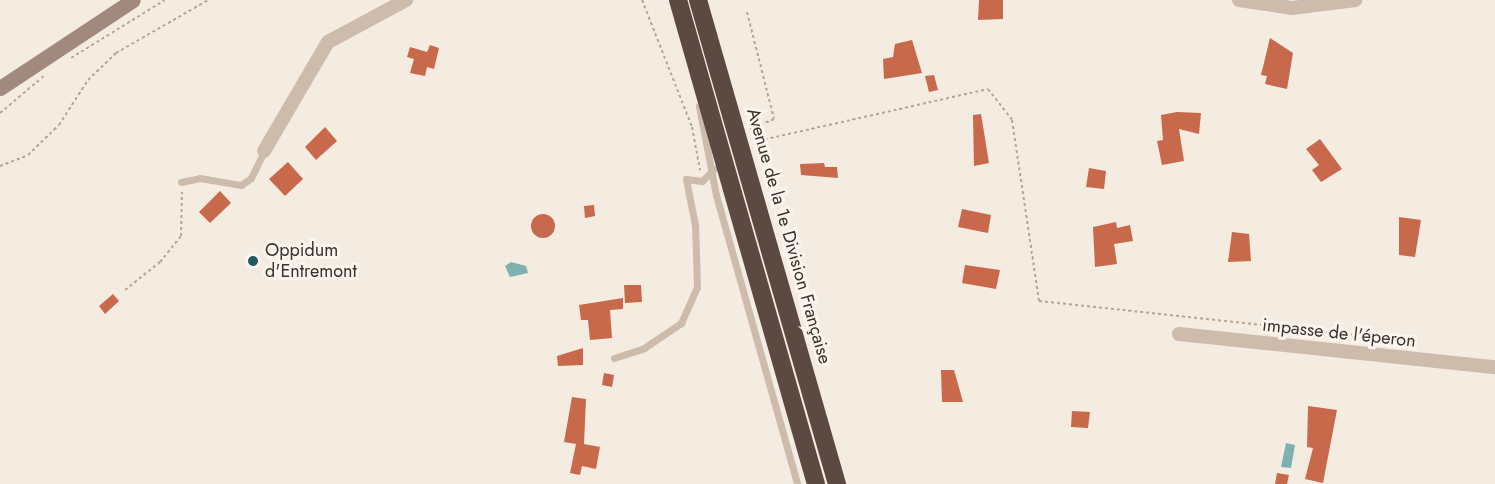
<!DOCTYPE html>
<html>
<head>
<meta charset="utf-8">
<style>
	body { margin:0 }
	#map { position:relative; width:1495px; height:484px; overflow:hidden; background:#f4ebe1; font-family:Jost,sans-serif }
	div>[style] { position:absolute }
	.water>* { inset:0; background:#7fb0b2 }
	.building>* { inset:0; background:#c8694b }
	.round { border-radius:50% }
	.path>* { height:2px; margin-top:-1px; transform-origin:0; background:repeating-linear-gradient(90deg,#b9a596 0 3px,transparent 0 6px) }
	.lane>* { height:7px; margin:-3.5px; padding:0 3.5px; transform-origin:3.5px; border-radius:3.5px; background:#cdbbac }
	.street>* { height:14px; margin:-7px; padding:0 7px; transform-origin:7px; border-radius:7px; background:#cdbbac }
	.secondary>* { height:15px; margin:-7.5px; padding:0 7.5px; transform-origin:7.5px; border-radius:7.5px; background:#a18a7d }
	.highway>* { height:18px; margin:-9px; padding:0 9px; transform-origin:9px; border-radius:9px; background:#5c4a42 }
	.dots>* { width:16px; height:16px; translate:-50% -50%; box-sizing:border-box; border:3px solid #fbf5ee; border-radius:50% }
	span { translate:-50% -50%; white-space:nowrap; text-align:center; line-height:1.15; -webkit-text-stroke:6px #fbf5ee; paint-order:stroke }
	.street-label { font-size:18px; color:#3b302b }
	.poi-label { font-size:18px; color:#3b302b }
	.left { translate:0 -50%; text-align:left }
</style>
</head>
<body>
<div id="map">
	<div class="water">
		<div style="clip-path:polygon(511px 262px,526px 266px,528px 273px,510px 277px,505px 266px)"></div>
		<div style="clip-path:polygon(1286px 443px,1295px 445px,1291px 468px,1281px 467px)"></div>
	</div>
	<div class="building">
		<div style="clip-path:polygon(979px 0,1003px 0,1003px 19px,978px 20px)"></div>
		<div style="clip-path:polygon(1270px 38px,1293px 53px,1287px 89px,1265px 84px,1267px 76px,1261px 75px)"></div>
		<div style="clip-path:polygon(912px 40px,922px 73px,884px 79px,883px 59px,893px 57px,895px 44px)"></div>
		<div style="clip-path:polygon(430px 45px,439px 48px,434px 69px,427px 67px,425px 76px,410px 73px,414px 59px,407px 57px,410px 47px,427px 52px)"></div>
		<div style="clip-path:polygon(934px 75px,938px 90px,929px 92px,925px 76px)"></div>
		<div style="clip-path:polygon(1177px 112px,1201px 113px,1199px 134px,1179px 129px,1184px 161px,1162px 165px,1157px 141px,1163px 140px,1161px 115px)"></div>
		<div style="clip-path:polygon(981px 114px,989px 163px,974px 166px,973px 115px)"></div>
		<div style="clip-path:polygon(325px 127px,337px 141px,316px 160px,305px 147px)"></div>
		<div style="clip-path:polygon(1320px 139px,1342px 169px,1321px 182px,1312px 170px,1319px 165px,1306px 149px)"></div>
		<div style="clip-path:polygon(288px 162px,303px 179px,285px 196px,269px 179px)"></div>
		<div style="clip-path:polygon(824px 163px,825px 167px,837px 167px,838px 178px,801px 175px,800px 164px)"></div>
		<div style="clip-path:polygon(1089px 168px,1106px 171px,1104px 189px,1086px 187px)"></div>
		<div style="clip-path:polygon(220px 191px,231px 203px,210px 223px,199px 212px)"></div>
		<div style="clip-path:polygon(594px 205px,595px 216px,585px 218px,584px 206px)"></div>
		<div style="clip-path:polygon(962px 209px,991px 215px,988px 233px,958px 227px)"></div>
		<div class="round" style="left:531px;top:214px;width:24px;height:24px"></div>
		<div style="clip-path:polygon(1399px 217px,1421px 220px,1415px 257px,1399px 255px)"></div>
		<div style="clip-path:polygon(1116px 222px,1117px 228px,1130px 225px,1133px 241px,1114px 244px,1117px 264px,1095px 267px,1093px 227px)"></div>
		<div style="clip-path:polygon(1232px 232px,1249px 234px,1251px 261px,1228px 262px)"></div>
		<div style="clip-path:polygon(965px 265px,1000px 270px,996px 289px,962px 283px)"></div>
		<div style="clip-path:polygon(624px 285px,641px 285px,642px 302px,625px 303px)"></div>
		<div style="clip-path:polygon(113px 294px,119px 301px,105px 314px,99px 306px)"></div>
		<div style="clip-path:polygon(623px 298px,623px 309px,610px 310px,612px 338px,590px 340px,588px 320px,581px 320px,579px 305px)"></div>
		<div style="clip-path:polygon(583px 348px,583px 365px,558px 366px,557px 356px)"></div>
		<div style="clip-path:polygon(941px 370px,954px 370px,963px 402px,942px 402px)"></div>
		<div style="clip-path:polygon(604px 373px,614px 375px,612px 387px,602px 385px)"></div>
		<div style="clip-path:polygon(572px 397px,586px 399px,584px 444px,600px 447px,596px 469px,582px 466px,580px 475px,570px 473px,576px 444px,564px 442px)"></div>
		<div style="clip-path:polygon(1308px 406px,1337px 410px,1323px 483px,1305px 479px,1313px 448px,1307px 447px)"></div>
		<div style="clip-path:polygon(1072px 411px,1090px 412px,1088px 428px,1071px 427px)"></div>
		<div style="clip-path:polygon(1277px 473px,1289px 475px,1287px 484px,1275px 484px)"></div>
	</div>
	<div class="path">
		<div style="left:642px;top:0;width:136px;rotate:68.5deg"></div>
		<div style="left:692px;top:127px;width:44px;rotate:79.5deg"></div>
		<div style="left:747px;top:12px;width:110px;rotate:75.8deg"></div>
		<div style="left:774px;top:119px;width:26px;rotate:157deg"></div>
		<div style="left:71px;top:58px;width:110px;rotate:-31.7deg"></div>
		<div style="left:0;top:113px;width:57px;rotate:-40.1deg"></div>
		<div style="left:753px;top:142px;width:241px;rotate:-12.7deg"></div>
		<div style="left:988px;top:89px;width:39px;rotate:52deg"></div>
		<div style="left:1012px;top:120px;width:183px;rotate:81.5deg"></div>
		<div style="left:1039px;top:301px;width:320px;rotate:6.1deg"></div>
		<div style="left:0;top:166px;width:30px;rotate:-21deg"></div>
		<div style="left:28px;top:155px;width:43px;rotate:-44.1deg"></div>
		<div style="left:59px;top:125px;width:54px;rotate:-57.2deg"></div>
		<div style="left:88px;top:80px;width:39px;rotate:-44deg"></div>
		<div style="left:116px;top:53px;width:106px;rotate:-29.9deg"></div>
		<div style="left:125px;top:290px;width:45px;rotate:-38.7deg"></div>
		<div style="left:160px;top:262px;width:33px;rotate:-51deg"></div>
		<div style="left:181px;top:236px;width:44px;rotate:-88.7deg"></div>
	</div>
	<div class="lane">
		<div style="left:699px;top:106px;width:91px;rotate:79.2deg"></div>
		<div style="left:716px;top:195px;width:300px;rotate:74.3deg"></div>
		<div style="left:181px;top:182px;width:19px;rotate:-12deg"></div>
		<div style="left:200px;top:178px;width:42px;rotate:9.7deg"></div>
		<div style="left:241px;top:185px;width:12px;rotate:-35deg"></div>
		<div style="left:251px;top:178px;width:30px;rotate:-64deg"></div>
		<div style="left:614px;top:358px;width:32px;rotate:-18deg"></div>
		<div style="left:644px;top:348px;width:45px;rotate:-34deg"></div>
		<div style="left:681px;top:323px;width:39px;rotate:-66deg"></div>
		<div style="left:697px;top:287px;width:62px;rotate:-91.8deg"></div>
		<div style="left:695px;top:225px;width:47px;rotate:-101.1deg"></div>
		<div style="left:686px;top:179px;width:16px;rotate:7deg"></div>
		<div style="left:702px;top:181px;width:17px;rotate:-45deg"></div>
	</div>
	<div class="street">
		<div style="left:1239px;top:0;width:54px;rotate:8.6deg"></div>
		<div style="left:1292px;top:8px;width:64px;rotate:-7.2deg"></div>
		<div style="left:264px;top:151px;width:126px;rotate:-59.6deg"></div>
		<div style="left:328px;top:42px;width:89px;rotate:-28.3deg"></div>
		<div style="left:1179px;top:334px;width:318px;rotate:6deg"></div>
	</div>
	<div class="secondary">
		<div style="left:0;top:88px;width:159px;rotate:-33.5deg"></div>
	</div>
	<div class="highway">
		<div style="left:678px;top:0;width:503px;rotate:74.09deg"></div>
		<div style="left:698px;top:0;width:504px;rotate:73.98deg"></div>
	</div>
	<div class="dots">
		<div style="left:253px;top:261px;background:#1f5a5e"></div>
	</div>
	<div class="street-label">
		<span style="left:789px;top:236px;rotate:74deg">Avenue de la 1e Division Française</span>
		<span style="left:1339px;top:333px;rotate:6deg">impasse de l'éperon</span>
	</div>
	<div class="poi-label">
		<span class="left" style="left:265px;top:261px">Oppidum<br>d'Entremont</span>
	</div>
</div>
</body>
</html>
